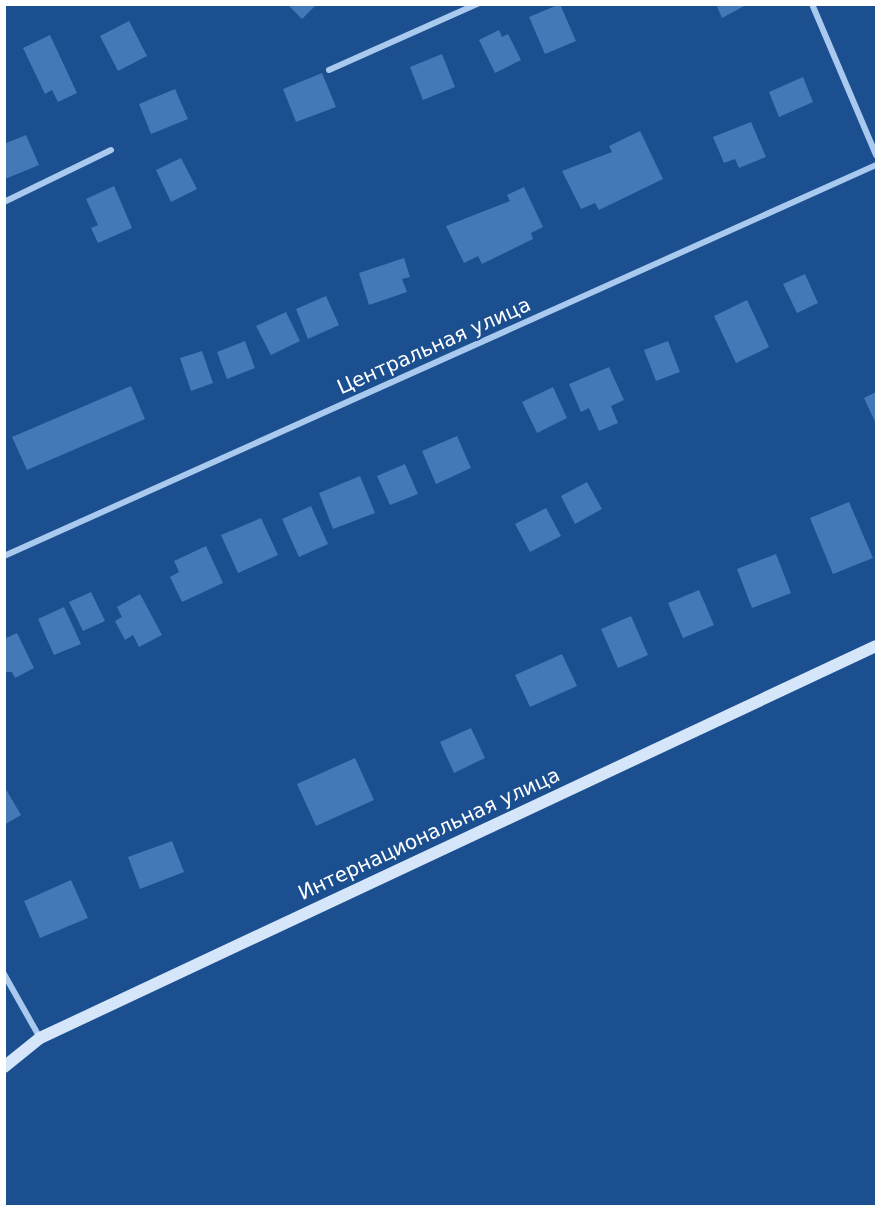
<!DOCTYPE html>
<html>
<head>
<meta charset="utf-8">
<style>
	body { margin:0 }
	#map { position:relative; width:881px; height:1211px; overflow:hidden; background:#1b4f8f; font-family:"DejaVu Sans",sans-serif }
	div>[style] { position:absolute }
	.building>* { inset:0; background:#4478b7 }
	.street>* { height:6px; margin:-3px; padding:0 3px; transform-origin:3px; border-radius:3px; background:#a9c9ee }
	.secondary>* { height:12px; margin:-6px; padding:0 6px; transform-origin:6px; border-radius:6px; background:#d6e6fa }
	span { translate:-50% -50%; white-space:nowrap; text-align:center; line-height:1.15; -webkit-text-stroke:4.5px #1b4f8f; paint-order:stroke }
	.street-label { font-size:20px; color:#fff }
	.frame { position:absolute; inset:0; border:6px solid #fff; pointer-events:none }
</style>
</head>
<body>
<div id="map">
	<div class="building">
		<div style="clip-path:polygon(287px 4px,317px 4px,302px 19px)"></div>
		<div style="clip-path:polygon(560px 4px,576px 41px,545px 54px,529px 17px)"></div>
		<div style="clip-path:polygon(716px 4px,748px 4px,722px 18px)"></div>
		<div style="clip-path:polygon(129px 21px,147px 56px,118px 71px,100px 36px)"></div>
		<div style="clip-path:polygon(499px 30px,502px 37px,508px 34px,521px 60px,495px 73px,479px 40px)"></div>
		<div style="clip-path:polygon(50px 35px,77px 93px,58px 102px,52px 90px,45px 94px,23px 48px)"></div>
		<div style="clip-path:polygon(442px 54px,455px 87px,423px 100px,410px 67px)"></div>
		<div style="clip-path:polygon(322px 73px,336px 107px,296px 122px,283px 89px)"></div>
		<div style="clip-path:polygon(803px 77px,813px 102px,779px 117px,769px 92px)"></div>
		<div style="clip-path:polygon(175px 89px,188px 119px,151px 134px,139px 104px)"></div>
		<div style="clip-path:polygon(751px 122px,766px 157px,739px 168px,735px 159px,724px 163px,713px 137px)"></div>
		<div style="clip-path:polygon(640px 131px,663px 179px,599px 210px,595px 203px,581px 209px,562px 171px,612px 152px,609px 146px)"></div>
		<div style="clip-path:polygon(26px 135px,39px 165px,5px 179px,4px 144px)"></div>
		<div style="clip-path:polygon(181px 158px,197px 189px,171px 202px,156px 170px)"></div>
		<div style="clip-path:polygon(114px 186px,132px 228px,98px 243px,91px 228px,98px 225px,86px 199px)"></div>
		<div style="clip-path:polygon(524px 187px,543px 227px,531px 233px,533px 239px,482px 264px,478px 256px,464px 263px,446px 226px,510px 201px,507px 195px)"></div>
		<div style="clip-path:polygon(404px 258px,410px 277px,402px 279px,407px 292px,369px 305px,359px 273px)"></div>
		<div style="clip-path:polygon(805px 274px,818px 303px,797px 313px,783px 284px)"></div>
		<div style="clip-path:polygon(326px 296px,339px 325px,308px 339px,296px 309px)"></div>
		<div style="clip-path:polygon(747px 300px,769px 347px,736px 363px,714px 316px)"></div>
		<div style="clip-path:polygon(286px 312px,300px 341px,271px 355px,256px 326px)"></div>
		<div style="clip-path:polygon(245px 341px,255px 368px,227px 379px,217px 352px)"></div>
		<div style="clip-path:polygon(668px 341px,680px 372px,656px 381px,644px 350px)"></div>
		<div style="clip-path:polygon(202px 351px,213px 383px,191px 391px,180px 358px)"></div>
		<div style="clip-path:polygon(609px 367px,624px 400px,611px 406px,618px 423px,599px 431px,589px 408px,581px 412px,569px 384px)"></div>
		<div style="clip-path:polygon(131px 386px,145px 419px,27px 470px,12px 437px)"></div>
		<div style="clip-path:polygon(553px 387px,567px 418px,537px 433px,522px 402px)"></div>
		<div style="clip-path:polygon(876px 392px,876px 424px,864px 398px)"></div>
		<div style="clip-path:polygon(457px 436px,471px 468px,436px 484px,422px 451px)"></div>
		<div style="clip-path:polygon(405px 464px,418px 494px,390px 505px,377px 476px)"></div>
		<div style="clip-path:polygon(360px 476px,375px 513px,333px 529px,319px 493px)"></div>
		<div style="clip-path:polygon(587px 482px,602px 509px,575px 524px,561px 496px)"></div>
		<div style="clip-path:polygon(849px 502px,873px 558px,833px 574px,810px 518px)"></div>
		<div style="clip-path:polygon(311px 506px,328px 544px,299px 557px,282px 519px)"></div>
		<div style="clip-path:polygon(546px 508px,561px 536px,530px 552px,515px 524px)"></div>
		<div style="clip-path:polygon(261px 518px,278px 555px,238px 573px,221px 535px)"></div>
		<div style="clip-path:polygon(206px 546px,223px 583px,182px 602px,170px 577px,179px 572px,174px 561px)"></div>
		<div style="clip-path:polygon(776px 554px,791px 593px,752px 608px,737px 569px)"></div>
		<div style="clip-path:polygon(699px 590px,714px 625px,683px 638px,668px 603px)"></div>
		<div style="clip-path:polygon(91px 592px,105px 621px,83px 631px,69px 602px)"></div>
		<div style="clip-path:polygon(140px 594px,162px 635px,139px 647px,133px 635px,125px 640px,115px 621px,122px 617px,117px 607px)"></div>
		<div style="clip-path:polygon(64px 607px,81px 644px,54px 655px,38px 619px)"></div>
		<div style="clip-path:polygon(631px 616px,648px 655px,618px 668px,601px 629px)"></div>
		<div style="clip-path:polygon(17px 633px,34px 668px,15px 678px,12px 672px,4px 672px,4px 639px)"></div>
		<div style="clip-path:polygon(562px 654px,577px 686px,530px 707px,515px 675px)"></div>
		<div style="clip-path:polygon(471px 728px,485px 758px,454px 773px,440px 742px)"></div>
		<div style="clip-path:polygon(355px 758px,374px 800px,316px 826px,297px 784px)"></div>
		<div style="clip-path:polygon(4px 786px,21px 815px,4px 825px)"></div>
		<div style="clip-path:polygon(172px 841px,184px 872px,140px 889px,128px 857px)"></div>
		<div style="clip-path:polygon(71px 880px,88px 918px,40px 938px,24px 901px)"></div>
	</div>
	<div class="street">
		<div style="left:812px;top:4px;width:164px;rotate:67deg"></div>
		<div style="left:329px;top:70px;width:162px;rotate:-24deg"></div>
		<div style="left:4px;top:202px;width:119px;rotate:-25.9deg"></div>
		<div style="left:4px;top:556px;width:956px;rotate:-24.15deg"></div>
		<div style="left:4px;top:974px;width:73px;rotate:60.6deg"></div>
	</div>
	<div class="secondary">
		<div style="left:4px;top:1067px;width:46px;rotate:-38.9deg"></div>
		<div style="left:40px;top:1038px;width:923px;rotate:-25.12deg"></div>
	</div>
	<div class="street-label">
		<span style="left:434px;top:346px;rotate:-24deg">Центральная улица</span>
		<span style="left:429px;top:834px;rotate:-25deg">Интернациональная улица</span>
	</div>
	<div class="frame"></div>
</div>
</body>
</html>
